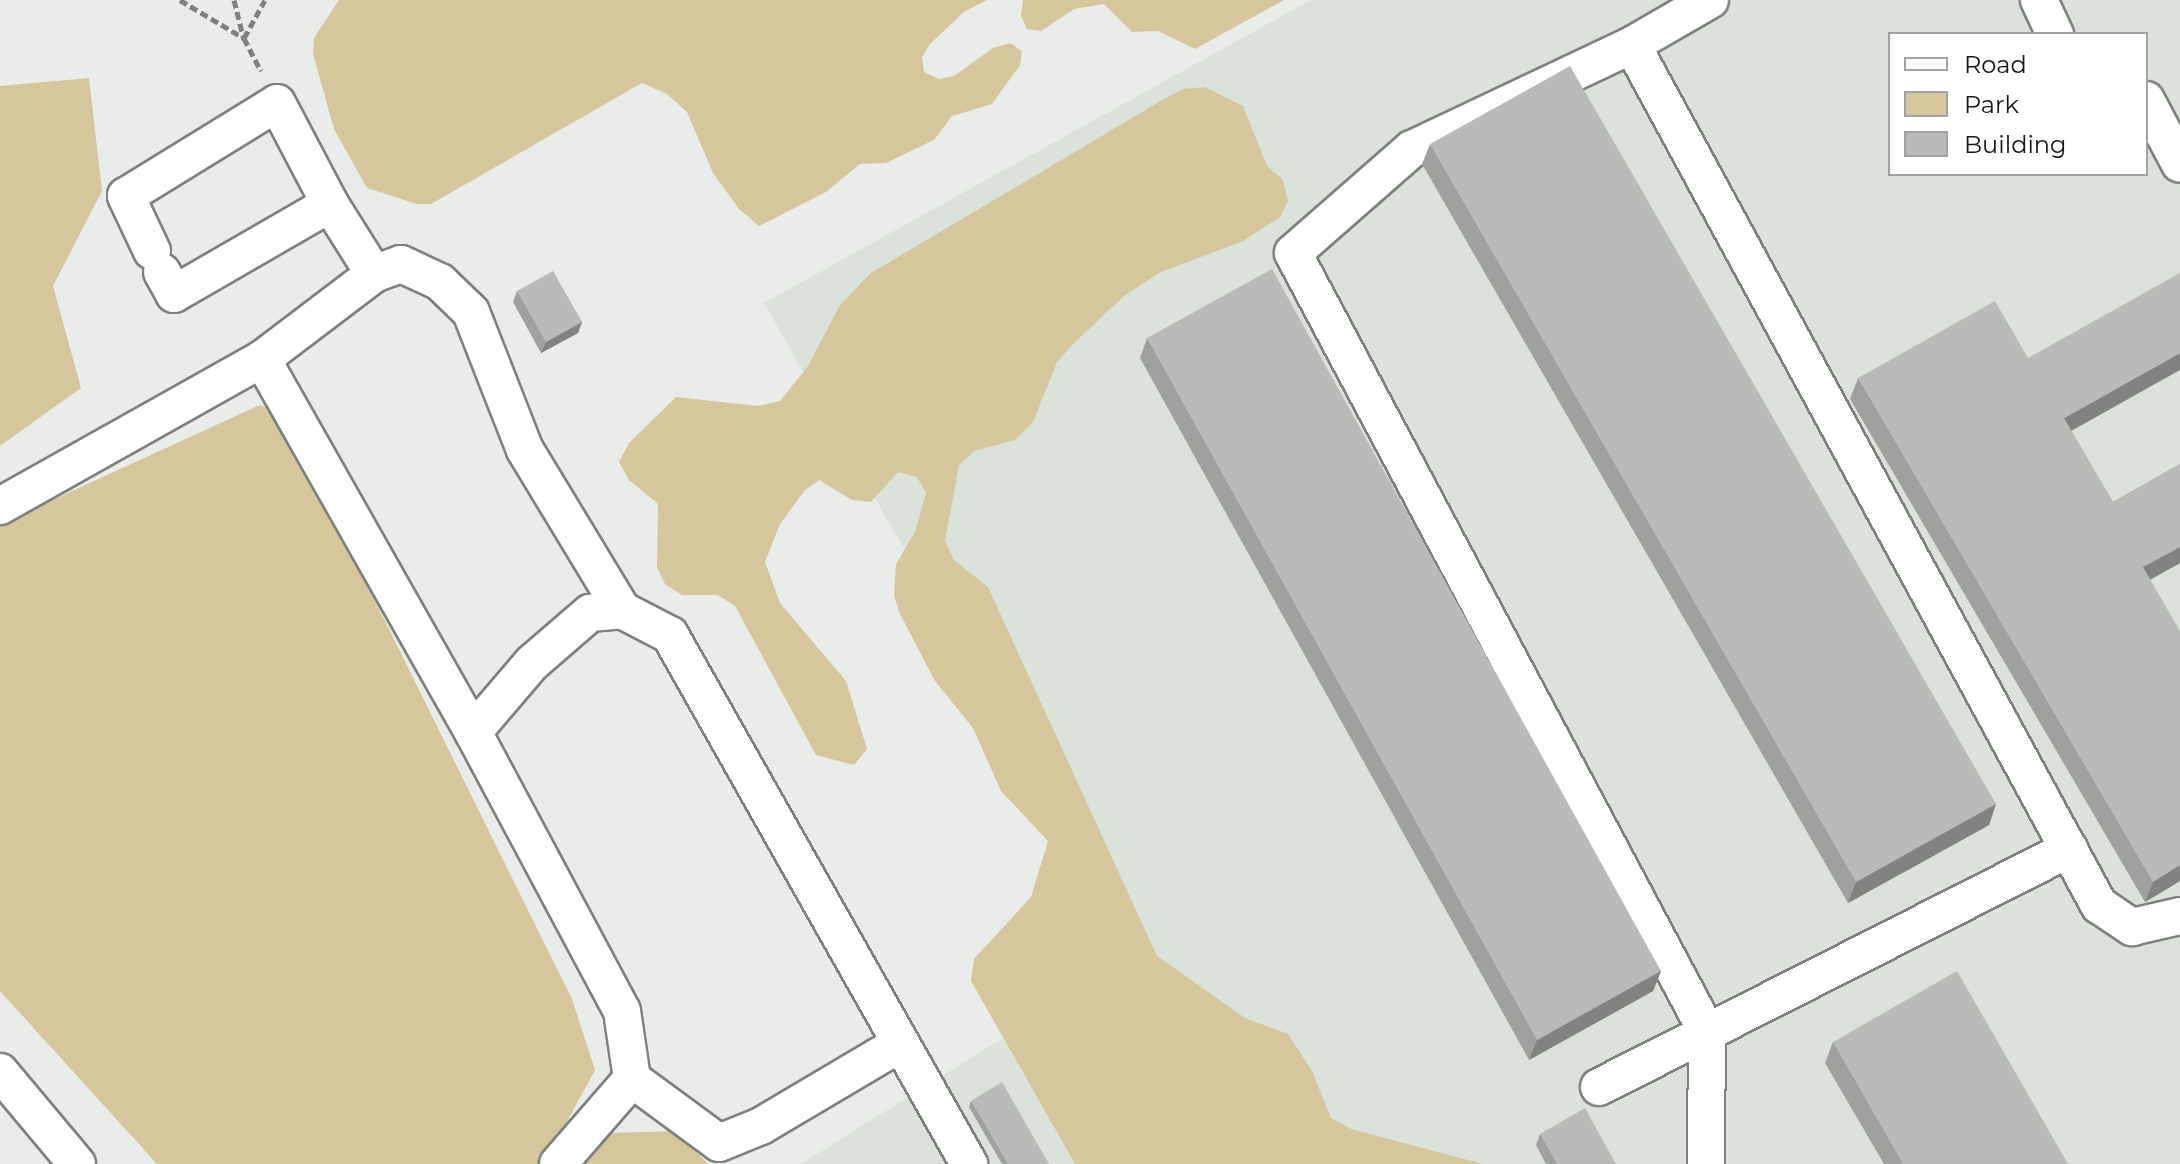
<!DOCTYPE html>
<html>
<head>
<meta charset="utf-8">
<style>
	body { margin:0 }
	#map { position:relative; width:2180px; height:1164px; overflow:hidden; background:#e9ece9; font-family:Montserrat,sans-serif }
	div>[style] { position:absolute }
	.built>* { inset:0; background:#dae2da }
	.green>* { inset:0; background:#d6c69b }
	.path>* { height:5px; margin-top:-2.5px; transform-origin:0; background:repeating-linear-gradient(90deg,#808180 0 8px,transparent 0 12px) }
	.roads { filter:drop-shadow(2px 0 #7e817e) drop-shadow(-2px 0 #7e817e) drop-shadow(0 2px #7e817e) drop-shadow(0 -2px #7e817e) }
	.minor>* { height:36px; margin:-18px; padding:0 18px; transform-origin:18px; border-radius:18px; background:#fff }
	.wall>* { inset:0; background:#a0a19e }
	.shaded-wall>* { inset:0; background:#828381 }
	.building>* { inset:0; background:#babbb8 }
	span { translate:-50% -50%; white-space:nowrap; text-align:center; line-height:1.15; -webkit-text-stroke:6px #fff; paint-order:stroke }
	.legend { position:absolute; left:1888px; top:32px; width:260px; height:144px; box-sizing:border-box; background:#fff; border:2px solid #a2a2a2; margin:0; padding:10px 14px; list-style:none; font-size:24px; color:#171717 }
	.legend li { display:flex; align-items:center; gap:16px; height:40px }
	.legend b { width:40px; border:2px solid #a2a2a2 }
</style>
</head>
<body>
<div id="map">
	<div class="built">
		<div style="clip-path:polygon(evenodd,1311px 0,2180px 0,2180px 1164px,1254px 1164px,764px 303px,1311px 0,1890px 34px,2146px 34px,2146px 174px,1890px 174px,1890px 34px)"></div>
		<div style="clip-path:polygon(1003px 1038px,1075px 1164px,801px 1164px)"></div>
	</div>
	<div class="green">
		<div style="clip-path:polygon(339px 0,987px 0,964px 12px,930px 44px,922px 57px,924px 72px,939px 79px,954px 76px,993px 48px,1010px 43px,1022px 51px,1020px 65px,992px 104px,952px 116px,934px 140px,886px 163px,860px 164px,826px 192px,759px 226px,739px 209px,713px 173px,687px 112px,667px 94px,642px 83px,431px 204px,417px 204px,367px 188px,334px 129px,313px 54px,314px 38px)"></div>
		<div style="clip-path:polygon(1023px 0,1284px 0,1195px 49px,1158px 31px,1132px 32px,1104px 4px,1074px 9px,1041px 31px,1027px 29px,1021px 16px)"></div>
		<div style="clip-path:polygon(89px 78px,102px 191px,53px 286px,81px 388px,0 446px,0 86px)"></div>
		<div style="clip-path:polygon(1205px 87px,1243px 106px,1267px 166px,1283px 180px,1288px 201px,1280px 217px,1243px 241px,1161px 272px,1124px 296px,1071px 346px,1057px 362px,1033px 422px,1015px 440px,974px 451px,959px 465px,945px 541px,954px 560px,988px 587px,1157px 956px,1245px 1018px,1288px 1034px,1312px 1071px,1331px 1118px,1351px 1129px,1483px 1164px,1075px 1164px,971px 981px,974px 959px,1031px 897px,1048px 841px,1001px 791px,973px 728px,935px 681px,900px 614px,894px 595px,896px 564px,915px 532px,926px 493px,917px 477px,898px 472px,871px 502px,852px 500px,819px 480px,805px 490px,780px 524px,765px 562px,780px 603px,846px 681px,867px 749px,854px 765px,816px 755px,735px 606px,718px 595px,682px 595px,665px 584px,657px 567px,658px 504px,629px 480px,619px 462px,629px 443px,676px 397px,758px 406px,780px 401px,808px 366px,840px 305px,871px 273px,1164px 99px,1183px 89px)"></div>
		<div style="clip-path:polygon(260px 405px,282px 413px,572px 999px,595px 1070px,544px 1164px,157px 1164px,0 991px,0 524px)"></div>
		<div style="clip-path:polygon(675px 1131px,708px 1164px,576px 1164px,613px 1133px)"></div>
	</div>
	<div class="path">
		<div style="left:180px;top:0;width:74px;rotate:30.7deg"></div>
		<div style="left:244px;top:38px;width:37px;rotate:63deg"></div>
		<div style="left:234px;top:0;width:38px;rotate:76deg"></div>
		<div style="left:244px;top:38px;width:43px;rotate:-61.1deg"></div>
	</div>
	<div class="roads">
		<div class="minor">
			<div style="left:2039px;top:0;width:38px;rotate:65deg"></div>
			<div style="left:1632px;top:45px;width:979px;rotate:61.5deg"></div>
			<div style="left:2099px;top:905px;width:40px;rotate:34deg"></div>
			<div style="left:2132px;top:927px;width:49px;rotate:-12.9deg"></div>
			<div style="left:2146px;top:100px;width:72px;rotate:62deg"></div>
			<div style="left:152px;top:251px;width:61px;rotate:-115.3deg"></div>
			<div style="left:126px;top:196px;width:177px;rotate:-31.6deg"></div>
			<div style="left:277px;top:103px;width:114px;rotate:62.3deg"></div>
			<div style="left:330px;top:204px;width:83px;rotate:57.8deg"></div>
			<div style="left:162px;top:272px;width:25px;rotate:61deg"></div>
			<div style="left:174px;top:294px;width:180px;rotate:-30deg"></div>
			<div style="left:0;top:506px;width:300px;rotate:-29.3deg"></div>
			<div style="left:622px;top:610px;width:187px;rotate:-121.2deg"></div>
			<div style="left:525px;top:450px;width:148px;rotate:-111.4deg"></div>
			<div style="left:471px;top:312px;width:43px;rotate:-135.9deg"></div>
			<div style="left:440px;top:282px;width:43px;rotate:-155.2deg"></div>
			<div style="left:401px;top:264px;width:29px;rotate:160deg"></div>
			<div style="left:374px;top:274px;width:141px;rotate:142.8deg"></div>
			<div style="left:262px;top:359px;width:429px;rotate:60.5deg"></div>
			<div style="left:473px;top:732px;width:316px;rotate:61.9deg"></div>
			<div style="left:622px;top:1011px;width:69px;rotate:81.6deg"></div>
			<div style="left:632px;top:1079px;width:108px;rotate:36.3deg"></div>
			<div style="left:719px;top:1143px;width:45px;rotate:-22deg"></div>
			<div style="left:761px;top:1126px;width:159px;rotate:-30.6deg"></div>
			<div style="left:473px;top:732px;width:91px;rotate:-49.5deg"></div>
			<div style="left:532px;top:663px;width:77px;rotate:-40.8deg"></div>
			<div style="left:590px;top:613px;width:32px;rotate:-5deg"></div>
			<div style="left:622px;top:610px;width:54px;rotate:27.5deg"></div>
			<div style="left:670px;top:635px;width:608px;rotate:60.52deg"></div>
			<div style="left:0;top:1072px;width:120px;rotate:50.1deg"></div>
			<div style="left:1599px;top:1087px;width:527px;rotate:-26.86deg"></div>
			<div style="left:558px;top:1164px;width:113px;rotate:-49deg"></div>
			<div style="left:1706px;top:1164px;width:132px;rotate:-89.6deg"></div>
			<div style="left:1707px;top:1032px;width:882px;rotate:-117.99deg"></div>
			<div style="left:1293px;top:253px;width:158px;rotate:-41.2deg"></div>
			<div style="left:1412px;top:149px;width:243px;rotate:-25.3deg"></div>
			<div style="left:1632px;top:45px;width:90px;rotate:-30deg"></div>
		</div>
	</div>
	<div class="wall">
		<div style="clip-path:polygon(1430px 144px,1996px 804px,1989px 825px,1848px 903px,1422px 164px)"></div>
		<div style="clip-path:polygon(517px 291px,582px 322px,578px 333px,541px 353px,513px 302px)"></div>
		<div style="clip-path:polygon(1147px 338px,1661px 971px,1653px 991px,1529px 1060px,1140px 358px)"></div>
		<div style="clip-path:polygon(2028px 358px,2113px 502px,2180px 464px,2180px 563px,2150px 580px,2180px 881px,2145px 902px,1850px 399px,1858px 378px)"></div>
		<div style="clip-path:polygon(1833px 1042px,2068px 1164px,1884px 1164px,1825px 1063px)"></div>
		<div style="clip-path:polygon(971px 1101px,1049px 1164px,1002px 1164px,969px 1107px)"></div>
		<div style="clip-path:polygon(1540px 1134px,1616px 1164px,1546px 1164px,1536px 1145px)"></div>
	</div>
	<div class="shaded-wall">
		<div style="clip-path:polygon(582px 322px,578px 333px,541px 353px,546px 342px)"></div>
		<div style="clip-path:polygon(2180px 353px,2180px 370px,2057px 439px,2064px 418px)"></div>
		<div style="clip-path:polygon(2180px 547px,2180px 563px,2135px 588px,2143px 567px)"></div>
		<div style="clip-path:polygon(1996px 804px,1989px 825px,1848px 903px,1856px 882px)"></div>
		<div style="clip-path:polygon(2180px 865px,2180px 881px,2145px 902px,2153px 882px)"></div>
		<div style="clip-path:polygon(1661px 971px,1653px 991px,1529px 1060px,1537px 1040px)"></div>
	</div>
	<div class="building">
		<div style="clip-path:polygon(1570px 66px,1996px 804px,1856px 882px,1430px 144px)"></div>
		<div style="clip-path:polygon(1272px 269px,1661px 971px,1537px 1040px,1147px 338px)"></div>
		<div style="clip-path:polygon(553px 271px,582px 322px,546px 342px,517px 291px)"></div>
		<div style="clip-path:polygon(2180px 273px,2180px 353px,2064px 418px,2113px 502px,2180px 464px,2180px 547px,2143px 567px,2180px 631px,2180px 865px,2153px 882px,1858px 378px,1995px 301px,2028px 358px)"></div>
		<div style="clip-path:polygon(1957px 971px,2068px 1164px,1903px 1164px,1833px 1042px)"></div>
		<div style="clip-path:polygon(1002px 1082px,1049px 1164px,1008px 1164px,971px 1101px)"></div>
		<div style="clip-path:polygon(1585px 1108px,1616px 1164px,1557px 1164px,1540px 1134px)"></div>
	</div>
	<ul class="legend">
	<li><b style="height:10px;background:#fff"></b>Road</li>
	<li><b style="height:22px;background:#d6c69b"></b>Park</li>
	<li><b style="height:22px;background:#babbb8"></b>Building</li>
	</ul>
</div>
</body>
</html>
